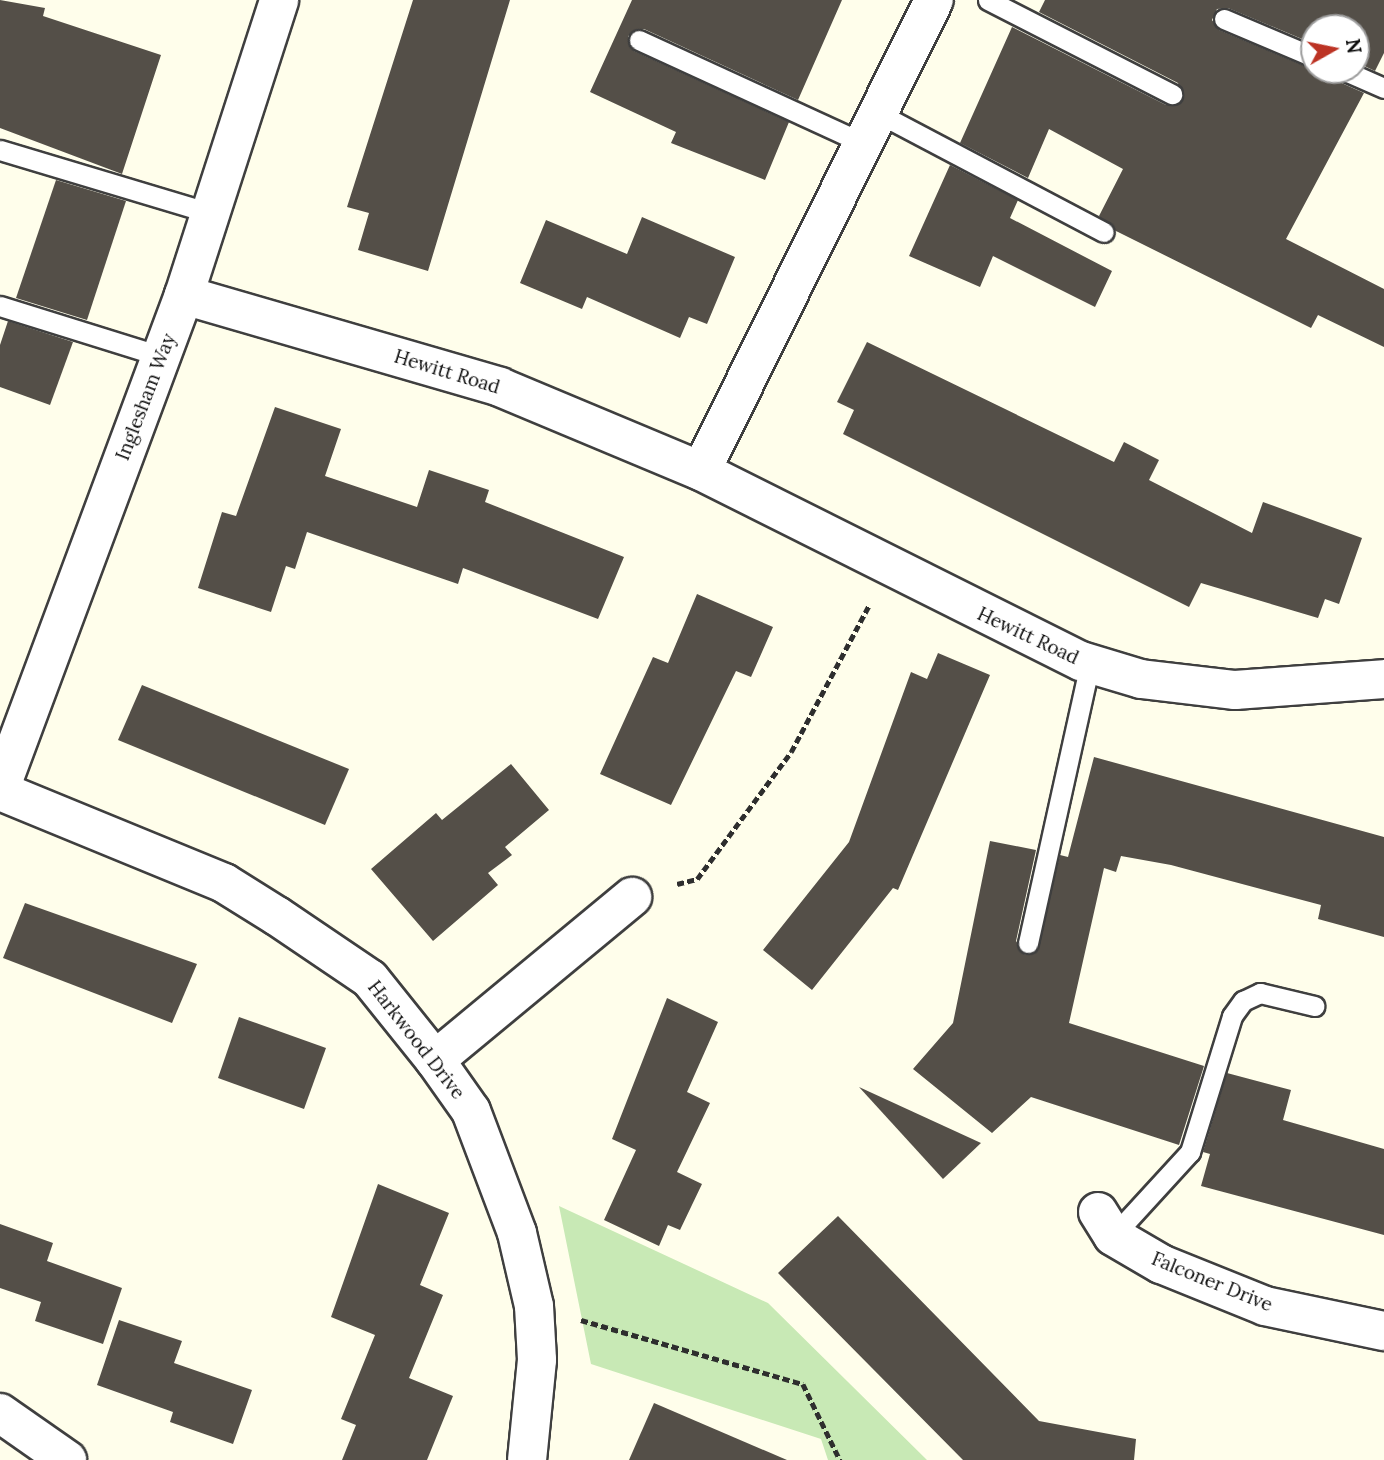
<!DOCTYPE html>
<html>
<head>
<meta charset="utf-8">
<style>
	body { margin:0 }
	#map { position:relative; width:1384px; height:1460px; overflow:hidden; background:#fffeeb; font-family:Lora,serif }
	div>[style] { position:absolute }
	.green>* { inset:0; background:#c8e9b5 }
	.building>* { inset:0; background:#544f48 }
	.path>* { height:4.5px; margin-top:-2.25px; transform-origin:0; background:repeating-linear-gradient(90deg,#2e2e2e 0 7px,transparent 0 10.5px) }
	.roads { filter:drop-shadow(2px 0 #3f3f3f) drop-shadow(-2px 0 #3f3f3f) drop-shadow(0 2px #3f3f3f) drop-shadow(0 -2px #3f3f3f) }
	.lane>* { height:19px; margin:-9.5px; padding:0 9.5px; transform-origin:9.5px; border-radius:9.5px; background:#fff }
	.street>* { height:38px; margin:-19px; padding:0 19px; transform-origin:19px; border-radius:19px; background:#fff }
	span { translate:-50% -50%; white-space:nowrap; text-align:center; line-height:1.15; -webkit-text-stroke:7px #fff; paint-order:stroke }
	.street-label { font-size:19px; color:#0c0c0c }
	.north { position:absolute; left:1300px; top:14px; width:70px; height:70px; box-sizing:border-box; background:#fff; border:2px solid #9e9e9e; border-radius:50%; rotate:81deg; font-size:19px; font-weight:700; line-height:28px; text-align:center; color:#0c0c0c }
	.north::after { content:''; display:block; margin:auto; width:24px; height:32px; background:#bc3324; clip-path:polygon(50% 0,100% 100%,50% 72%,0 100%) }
</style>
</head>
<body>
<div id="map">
	<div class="green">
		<div style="clip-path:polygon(559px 1206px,768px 1303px,927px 1460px,828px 1460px,821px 1439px,591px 1364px)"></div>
	</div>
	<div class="building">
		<div style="clip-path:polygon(0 0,45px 8px,43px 16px,161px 55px,122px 174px,0 128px)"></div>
		<div style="clip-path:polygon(413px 0,510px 0,428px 271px,358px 250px,369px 213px,347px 207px)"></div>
		<div style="clip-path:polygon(632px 0,842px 0,798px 100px,644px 29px,628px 36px,634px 51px,789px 122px,765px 180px,671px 143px,676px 132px,590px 92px)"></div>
		<div style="clip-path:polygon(1045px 0,1384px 0,1384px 53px,1375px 71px,1356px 62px,1356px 28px,1314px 28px,1314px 44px,1228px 8px,1217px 9px,1212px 20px,1219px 30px,1314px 70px,1331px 70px,1337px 81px,1364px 93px,1286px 239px,1384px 289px,1384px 347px,1318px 315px,1311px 328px,1116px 231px,1099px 216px,1123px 169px,1049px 129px,1028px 178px,960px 143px,1012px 27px,1166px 105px,1183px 100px,1178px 83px,1039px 12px)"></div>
		<div style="clip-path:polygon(950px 165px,1018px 200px,1010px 218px,1112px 271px,1095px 307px,993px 256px,980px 287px,909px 256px)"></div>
		<div style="clip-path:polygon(56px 180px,126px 201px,87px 320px,16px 298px)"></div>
		<div style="clip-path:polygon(642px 217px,735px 257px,707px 324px,689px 317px,680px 338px,587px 297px,582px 309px,520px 283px,546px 220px,627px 254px)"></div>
		<div style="clip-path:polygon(8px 321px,73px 342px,50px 405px,0 387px,0 345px)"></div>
		<div style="clip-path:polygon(867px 342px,1114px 462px,1124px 442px,1159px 460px,1149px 480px,1252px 533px,1263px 502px,1362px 538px,1339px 604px,1325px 599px,1318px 618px,1201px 583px,1189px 607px,843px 434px,854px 410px,837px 402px)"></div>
		<div style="clip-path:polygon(275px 407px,341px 429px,325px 476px,417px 507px,429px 470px,489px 490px,485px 502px,624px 557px,598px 619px,463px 568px,458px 584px,307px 532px,295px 569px,286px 566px,271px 612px,198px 588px,222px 512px,236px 516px)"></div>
		<div style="clip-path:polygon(697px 594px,773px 627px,751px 677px,736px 671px,671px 805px,600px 774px,653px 657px,668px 663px)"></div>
		<div style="clip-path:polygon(938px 653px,990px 675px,898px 890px,893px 888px,812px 990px,763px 950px,849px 842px,911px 672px,927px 679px)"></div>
		<div style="clip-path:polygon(142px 685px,349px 769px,325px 825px,118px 740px)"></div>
		<div style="clip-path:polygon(1094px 757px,1384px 837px,1384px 937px,1318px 919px,1321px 905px,1171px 865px,1121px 856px,1116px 872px,1104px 868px,1069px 1023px,1204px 1066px,1179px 1145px,1031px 1097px,992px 1133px,913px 1069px,953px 1023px,990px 841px,1036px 850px,1016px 941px,1025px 955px,1037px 951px,1060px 855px,1068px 857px)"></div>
		<div style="clip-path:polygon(511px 764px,549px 810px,505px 847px,512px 855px,488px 873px,498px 885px,433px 941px,371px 869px,436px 813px,442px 820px)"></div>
		<div style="clip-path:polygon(25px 903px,197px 964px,172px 1023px,3px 958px)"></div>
		<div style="clip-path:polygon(667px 998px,718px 1022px,687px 1092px,710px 1103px,677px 1172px,702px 1184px,680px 1230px,668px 1225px,659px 1246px,604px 1220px,636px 1150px,612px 1139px)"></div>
		<div style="clip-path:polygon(239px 1017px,326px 1048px,304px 1109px,218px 1078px)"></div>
		<div style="clip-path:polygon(1227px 1073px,1291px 1090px,1283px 1120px,1384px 1149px,1384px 1235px,1201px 1186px,1210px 1154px,1203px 1152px)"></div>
		<div style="clip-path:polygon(859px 1087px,981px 1143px,943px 1179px)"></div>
		<div style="clip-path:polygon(378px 1184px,449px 1213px,420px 1285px,443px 1295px,409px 1378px,453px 1396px,427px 1460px,342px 1460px,356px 1425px,341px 1419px,375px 1335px,331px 1317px)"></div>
		<div style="clip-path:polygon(838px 1216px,1039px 1421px,1136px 1439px,1134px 1460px,963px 1460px,778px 1273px)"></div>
		<div style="clip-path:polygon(0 1224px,53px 1243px,47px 1261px,122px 1288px,103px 1344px,35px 1321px,41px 1302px,0 1288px)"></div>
		<div style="clip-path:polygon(119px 1320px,182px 1341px,174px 1363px,252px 1390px,233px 1444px,170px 1422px,173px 1412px,97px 1385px)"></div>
		<div style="clip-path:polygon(654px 1403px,787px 1460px,629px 1460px)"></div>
	</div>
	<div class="path">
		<div style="left:677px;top:884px;width:21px;rotate:-14deg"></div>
		<div style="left:697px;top:879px;width:158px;rotate:-53.5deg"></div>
		<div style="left:791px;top:752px;width:166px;rotate:-62deg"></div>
		<div style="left:581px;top:1320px;width:231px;rotate:16.1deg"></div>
		<div style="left:803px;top:1384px;width:85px;rotate:64deg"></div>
	</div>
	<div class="roads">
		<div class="lane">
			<div style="left:988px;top:0;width:207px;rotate:27.1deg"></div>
			<div style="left:1224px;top:19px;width:98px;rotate:22.9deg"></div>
			<div style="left:639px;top:40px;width:247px;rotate:24.7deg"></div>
			<div style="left:1343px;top:70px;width:45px;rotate:23.7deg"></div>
			<div style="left:878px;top:113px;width:255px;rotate:27.8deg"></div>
			<div style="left:0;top:150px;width:219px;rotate:16.7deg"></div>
			<div style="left:0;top:306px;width:169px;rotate:17.3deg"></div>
			<div style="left:1028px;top:943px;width:286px;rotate:-77.5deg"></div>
			<div style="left:1113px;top:1236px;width:114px;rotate:-47.5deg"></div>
			<div style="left:1190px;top:1152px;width:142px;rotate:-72.8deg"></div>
			<div style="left:1232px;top:1016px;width:19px;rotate:-54deg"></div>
			<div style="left:1243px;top:1001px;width:19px;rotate:-25deg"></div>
			<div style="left:1260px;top:993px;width:56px;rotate:13.5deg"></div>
		</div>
		<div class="street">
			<div style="left:184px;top:295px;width:329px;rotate:16.2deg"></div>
			<div style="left:500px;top:387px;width:218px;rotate:22.7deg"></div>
			<div style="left:701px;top:471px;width:425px;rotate:26.6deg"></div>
			<div style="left:1081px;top:661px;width:63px;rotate:16.7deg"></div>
			<div style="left:1141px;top:679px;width:95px;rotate:6.7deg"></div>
			<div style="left:1235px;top:690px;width:149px;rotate:-4.2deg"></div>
			<div style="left:701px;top:471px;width:525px;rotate:-63.68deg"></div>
			<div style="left:0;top:789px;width:527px;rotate:-69.57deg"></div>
			<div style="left:184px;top:295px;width:310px;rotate:-72.1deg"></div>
			<div style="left:0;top:791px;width:242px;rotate:22.3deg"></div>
			<div style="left:224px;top:883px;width:62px;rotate:31.9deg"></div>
			<div style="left:277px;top:916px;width:112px;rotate:34.1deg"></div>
			<div style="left:370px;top:979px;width:104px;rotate:51.3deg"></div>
			<div style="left:435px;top:1060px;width:62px;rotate:54.8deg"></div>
			<div style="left:471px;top:1111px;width:130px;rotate:69.3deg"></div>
			<div style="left:517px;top:1233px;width:75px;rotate:76.9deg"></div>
			<div style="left:534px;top:1306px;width:54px;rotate:86.8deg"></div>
			<div style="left:537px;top:1360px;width:100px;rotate:95.7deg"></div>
			<div style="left:435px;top:1060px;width:256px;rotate:-39.6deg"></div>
			<div style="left:1098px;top:1212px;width:28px;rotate:58deg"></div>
			<div style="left:1113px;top:1236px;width:56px;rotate:30.3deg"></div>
			<div style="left:1161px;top:1264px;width:112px;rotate:22deg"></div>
			<div style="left:1265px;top:1306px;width:122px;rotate:11.9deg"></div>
			<div style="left:0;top:1413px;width:82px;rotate:35deg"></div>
		</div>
	</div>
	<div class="street-label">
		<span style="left:447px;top:372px;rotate:17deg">Hewitt Road</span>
		<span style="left:146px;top:397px;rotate:-69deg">Inglesham Way</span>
		<span style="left:1028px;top:636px;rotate:25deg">Hewitt Road</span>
		<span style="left:416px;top:1040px;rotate:52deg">Harkwood Drive</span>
		<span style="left:1212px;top:1282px;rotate:22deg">Falconer Drive</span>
	</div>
	<div class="north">N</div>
</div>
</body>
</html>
